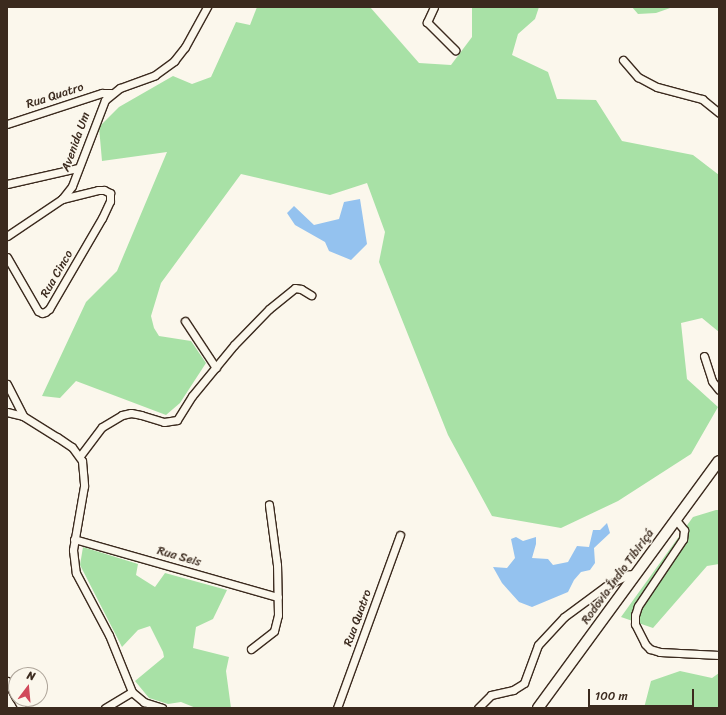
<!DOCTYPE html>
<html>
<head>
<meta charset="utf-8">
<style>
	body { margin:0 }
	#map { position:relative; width:726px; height:715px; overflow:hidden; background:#fbf7ec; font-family:Sriracha,sans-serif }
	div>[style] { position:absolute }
	.green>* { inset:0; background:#a8e1a6 }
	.water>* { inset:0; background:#94c2ef }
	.roads { filter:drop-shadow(1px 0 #3b2a1e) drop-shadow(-1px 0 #3b2a1e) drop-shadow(0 1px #3b2a1e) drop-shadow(0 -1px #3b2a1e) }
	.minor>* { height:7px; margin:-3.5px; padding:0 3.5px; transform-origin:3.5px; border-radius:3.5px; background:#fbf7ec }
	.highway>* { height:10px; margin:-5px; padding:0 5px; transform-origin:5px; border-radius:5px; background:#fbf7ec }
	span { translate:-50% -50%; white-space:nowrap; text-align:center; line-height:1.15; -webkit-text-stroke:3px #fbf7ec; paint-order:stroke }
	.street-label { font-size:12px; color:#3b2a1e }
	.frame { position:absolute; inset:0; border:8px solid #3b2a1e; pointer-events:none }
	.north { position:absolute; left:8px; top:667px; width:40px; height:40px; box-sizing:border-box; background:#fbf7ec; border:1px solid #aea59a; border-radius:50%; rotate:16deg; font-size:11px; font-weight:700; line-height:16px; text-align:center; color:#3b2a1e }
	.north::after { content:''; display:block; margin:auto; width:14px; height:18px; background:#d1495b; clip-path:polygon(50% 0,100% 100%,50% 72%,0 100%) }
	.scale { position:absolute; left:588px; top:689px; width:106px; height:18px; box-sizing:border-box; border:2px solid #3b2a1e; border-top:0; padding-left:5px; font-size:12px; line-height:14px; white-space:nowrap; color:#3b2a1e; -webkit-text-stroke:3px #fbf7ec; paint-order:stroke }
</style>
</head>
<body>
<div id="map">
	<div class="green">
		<div style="clip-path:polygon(257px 7px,370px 7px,419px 63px,451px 65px,472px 37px,472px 7px,539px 7px,535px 19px,518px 34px,512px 55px,548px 72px,557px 99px,596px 100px,622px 141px,693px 155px,719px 175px,719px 332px,702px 318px,681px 323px,687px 379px,718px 407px,691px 454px,618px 501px,561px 528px,492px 516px,448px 435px,379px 262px,385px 232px,367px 183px,330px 195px,241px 174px,161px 283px,151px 316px,154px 328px,159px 336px,191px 341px,206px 363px,180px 403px,166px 415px,76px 381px,60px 398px,42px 396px,86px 302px,117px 271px,167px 152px,102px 161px,99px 127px,119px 107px,173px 76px,192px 84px,211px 77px,236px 22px,250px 25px)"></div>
		<div style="clip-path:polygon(632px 7px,673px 7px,656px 13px,638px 14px)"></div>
		<div style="clip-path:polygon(716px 510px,719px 510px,719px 564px,707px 566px,653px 628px,621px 617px,693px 517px)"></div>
		<div style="clip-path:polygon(83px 547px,138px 564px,136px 575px,155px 587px,165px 573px,227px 590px,213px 619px,196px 627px,193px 648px,229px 657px,226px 671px,231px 708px,196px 708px,181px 702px,168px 704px,149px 698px,135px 681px,164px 657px,163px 652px,150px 626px,138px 630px,122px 647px,80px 565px)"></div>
		<div style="clip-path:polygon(680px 671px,712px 678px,719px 673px,719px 708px,644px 708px,651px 681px)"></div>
	</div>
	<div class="water">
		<div style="clip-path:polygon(360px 199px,367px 244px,351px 260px,329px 251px,325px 242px,295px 225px,287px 213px,294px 206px,314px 225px,339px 219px,344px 202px)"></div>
		<div style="clip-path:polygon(607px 523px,610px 533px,594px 548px,595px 563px,590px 570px,581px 572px,574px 580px,568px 592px,532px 607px,519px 602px,502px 583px,493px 567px,507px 568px,515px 558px,511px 539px,516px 537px,523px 541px,536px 537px,536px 544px,532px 558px,548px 559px,553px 565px,568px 562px,577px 546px,589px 547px,593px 530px,600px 530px)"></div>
	</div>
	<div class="roads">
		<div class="minor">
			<div style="left:434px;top:7px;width:17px;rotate:115deg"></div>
			<div style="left:427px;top:22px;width:40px;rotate:45deg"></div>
			<div style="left:623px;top:60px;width:23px;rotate:49deg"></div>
			<div style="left:638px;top:77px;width:21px;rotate:28deg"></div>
			<div style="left:657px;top:87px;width:47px;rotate:14.9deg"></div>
			<div style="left:702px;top:99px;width:22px;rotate:39deg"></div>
			<div style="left:7px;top:124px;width:100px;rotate:-18.1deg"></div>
			<div style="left:102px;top:93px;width:9px"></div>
			<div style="left:7px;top:184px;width:73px;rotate:-12.7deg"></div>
			<div style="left:62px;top:199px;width:16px;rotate:-52deg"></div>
			<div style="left:72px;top:186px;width:92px;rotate:-69deg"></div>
			<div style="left:105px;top:100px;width:19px;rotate:-39deg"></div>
			<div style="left:120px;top:88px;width:37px;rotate:-20deg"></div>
			<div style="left:155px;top:75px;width:24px;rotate:-36deg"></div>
			<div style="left:174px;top:61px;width:18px;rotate:-52deg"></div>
			<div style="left:185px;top:47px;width:46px;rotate:-61.2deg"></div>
			<div style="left:7px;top:236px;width:66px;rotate:-33.9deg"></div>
			<div style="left:62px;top:199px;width:37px;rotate:-14deg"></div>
			<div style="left:98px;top:190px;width:6px"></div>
			<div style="left:104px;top:190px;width:7px;rotate:27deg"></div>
			<div style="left:110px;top:193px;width:8px;rotate:90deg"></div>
			<div style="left:110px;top:201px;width:19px;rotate:115deg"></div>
			<div style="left:102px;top:218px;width:105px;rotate:120.2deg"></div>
			<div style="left:49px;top:309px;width:5px;rotate:143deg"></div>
			<div style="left:45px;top:312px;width:3px;rotate:162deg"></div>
			<div style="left:42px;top:313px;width:4px;rotate:-153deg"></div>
			<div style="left:38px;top:311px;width:62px;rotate:-119.9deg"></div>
			<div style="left:185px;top:321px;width:56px;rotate:56.6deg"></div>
			<div style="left:704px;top:356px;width:26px;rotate:72deg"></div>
			<div style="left:712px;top:381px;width:11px;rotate:52deg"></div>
			<div style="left:7px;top:384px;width:36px;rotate:63deg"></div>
			<div style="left:7px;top:412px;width:16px;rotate:14deg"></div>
			<div style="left:23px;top:416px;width:40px;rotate:32deg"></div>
			<div style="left:57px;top:437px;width:18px;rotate:34deg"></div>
			<div style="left:72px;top:447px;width:17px;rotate:54deg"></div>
			<div style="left:82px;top:461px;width:25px;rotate:85deg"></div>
			<div style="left:84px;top:486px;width:65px;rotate:99.8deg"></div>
			<div style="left:73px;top:550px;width:23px;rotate:83deg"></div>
			<div style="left:76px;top:573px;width:70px;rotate:62deg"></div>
			<div style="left:109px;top:635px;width:61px;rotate:68deg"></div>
			<div style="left:132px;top:692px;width:16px;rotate:40deg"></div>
			<div style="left:144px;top:702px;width:19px;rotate:18deg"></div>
			<div style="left:80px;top:456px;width:36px;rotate:-53deg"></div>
			<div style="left:102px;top:427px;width:23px;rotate:-31deg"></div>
			<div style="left:122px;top:415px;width:9px;rotate:-13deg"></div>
			<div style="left:131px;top:413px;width:10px;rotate:11deg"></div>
			<div style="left:141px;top:415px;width:24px;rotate:17deg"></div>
			<div style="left:164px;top:422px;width:13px;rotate:-9deg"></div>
			<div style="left:177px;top:420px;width:28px;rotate:-58deg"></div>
			<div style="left:192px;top:396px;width:66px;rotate:-50.5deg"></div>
			<div style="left:234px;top:345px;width:50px;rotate:-45.8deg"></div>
			<div style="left:269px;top:309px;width:33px;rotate:-39deg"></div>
			<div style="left:295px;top:288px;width:6px;rotate:9deg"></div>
			<div style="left:301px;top:289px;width:12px;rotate:31deg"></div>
			<div style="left:676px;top:520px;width:13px;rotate:51deg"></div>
			<div style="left:684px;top:530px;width:9px;rotate:96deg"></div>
			<div style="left:683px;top:539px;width:81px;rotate:123.9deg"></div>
			<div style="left:638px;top:606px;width:9px;rotate:108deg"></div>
			<div style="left:635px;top:615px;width:9px;rotate:90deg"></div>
			<div style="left:635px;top:624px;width:22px;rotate:63deg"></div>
			<div style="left:645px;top:644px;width:7px;rotate:45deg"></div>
			<div style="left:650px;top:649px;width:10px;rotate:17deg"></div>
			<div style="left:660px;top:652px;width:59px;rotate:2.9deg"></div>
			<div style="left:74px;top:539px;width:212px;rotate:15.9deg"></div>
			<div style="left:251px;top:649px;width:29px;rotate:-38deg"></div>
			<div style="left:274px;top:631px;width:16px;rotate:-76deg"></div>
			<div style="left:278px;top:615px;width:50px;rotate:-91.1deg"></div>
			<div style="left:277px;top:565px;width:61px;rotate:-97.6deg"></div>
			<div style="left:7px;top:681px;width:19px;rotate:62deg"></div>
			<div style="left:17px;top:699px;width:10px;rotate:61deg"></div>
			<div style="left:105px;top:708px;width:31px;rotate:-31deg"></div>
			<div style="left:337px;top:708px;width:184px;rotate:-70deg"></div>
			<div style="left:478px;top:708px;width:18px;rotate:-45deg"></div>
			<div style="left:491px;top:695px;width:23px;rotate:-13deg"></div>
			<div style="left:513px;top:690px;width:13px;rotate:-32deg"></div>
			<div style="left:524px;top:683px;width:40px;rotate:-69.8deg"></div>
			<div style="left:538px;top:645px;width:38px;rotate:-47deg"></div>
			<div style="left:564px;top:617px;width:52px;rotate:-36.4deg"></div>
			<div style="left:606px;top:586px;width:25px;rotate:-27deg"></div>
			<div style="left:628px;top:575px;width:9px;rotate:-13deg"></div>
		</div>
		<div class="highway">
			<div style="left:538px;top:708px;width:306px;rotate:-53.8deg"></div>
		</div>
	</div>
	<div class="street-label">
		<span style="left:55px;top:96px;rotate:-18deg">Rua Quatro</span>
		<span style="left:76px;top:142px;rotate:-70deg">Avenida Um</span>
		<span style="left:57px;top:274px;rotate:-60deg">Rua Cinco</span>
		<span style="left:179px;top:557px;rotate:16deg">Rua Seis</span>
		<span style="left:618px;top:577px;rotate:-54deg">Rodovia Índio Tibiriçá</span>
		<span style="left:358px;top:618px;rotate:-70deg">Rua Quatro</span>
	</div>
	<div class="frame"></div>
	<div class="north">N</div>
	<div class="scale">100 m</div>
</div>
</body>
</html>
